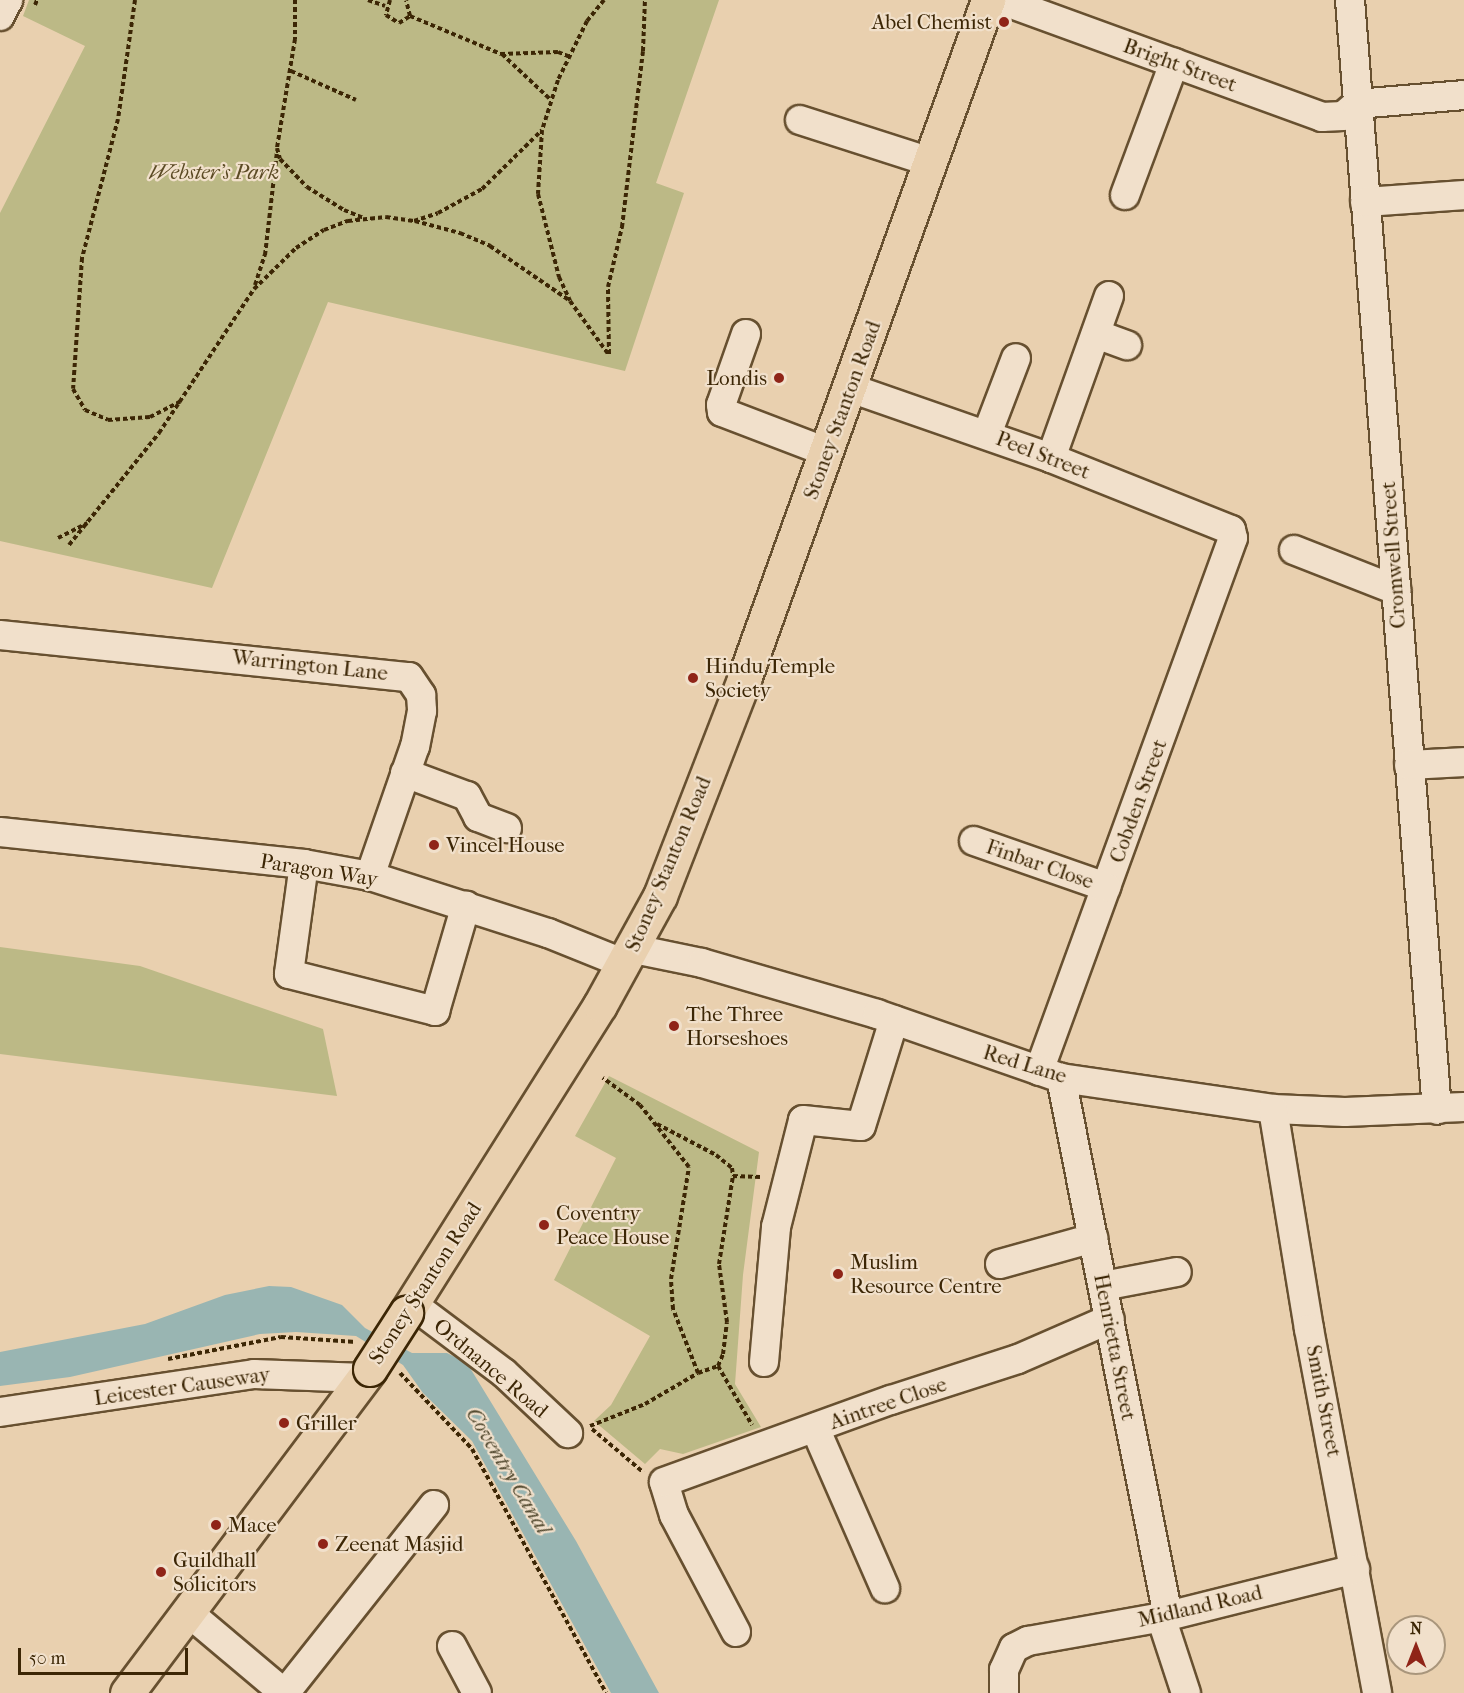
<!DOCTYPE html>
<html>
<head>
<meta charset="utf-8">
<style>
	body { margin:0 }
	#map { position:relative; width:1464px; height:1693px; overflow:hidden; background:#e9d0af; font-family:"IM FELL French Canon",serif }
	div>[style] { position:absolute }
	.green>* { inset:0; background:#bcb986 }
	.water>* { inset:0; background:#99b5b2 }
	.path>* { height:4px; margin-top:-2px; transform-origin:0; background:repeating-linear-gradient(90deg,#3c2605 0 4.5px,transparent 0 7.5px) }
	.roads { filter:drop-shadow(2px 0 #675030) drop-shadow(-2px 0 #675030) drop-shadow(0 2px #675030) drop-shadow(0 -2px #675030) }
	.minor>* { height:28px; margin:-14px; padding:0 14px; transform-origin:14px; border-radius:14px; background:#f1e0cb }
	.major>* { height:33px; margin:-16.5px; padding:0 16.5px; transform-origin:16.5px; border-radius:16.5px; background:#e9d0af }
	.bridges { filter:drop-shadow(2px 0 #3c2605) drop-shadow(-2px 0 #3c2605) drop-shadow(0 2px #3c2605) drop-shadow(0 -2px #3c2605) }
	.major-bridge>* { height:33px; margin:-16.5px; padding:0 16.5px; transform-origin:16.5px; border-radius:16.5px; background:#e9d0af }
	.dots>* { width:16px; height:16px; translate:-50% -50%; box-sizing:border-box; border:3px solid #f1e0cb; border-radius:50% }
	span { translate:-50% -50%; white-space:nowrap; text-align:center; line-height:1.15; -webkit-text-stroke:4.5px #f1e0cb; paint-order:stroke }
	.poi-label { font-size:21px; color:#3c2605 }
	.right { translate:-100% -50%; text-align:right }
	.left { translate:0 -50%; text-align:left }
	.street-label { font-size:21px; color:#3c2605 }
	.park-label { font-size:21px; color:#5c4b25; font-style:italic }
	.water-label { font-size:22px; color:#534a30; font-style:italic }
	.north { position:absolute; left:1386px; top:1615px; width:60px; height:60px; box-sizing:border-box; background:#f1e0cb; border:2px solid #a9967c; border-radius:50%; rotate:0deg; font-size:16px; font-weight:700; line-height:24px; text-align:center; color:#3c2605 }
	.north::after { content:''; display:block; margin:auto; width:21px; height:27px; background:#8f2418; clip-path:polygon(50% 0,100% 100%,50% 72%,0 100%) }
	.scale { position:absolute; left:18px; top:1648px; width:170px; height:27px; box-sizing:border-box; border:3px solid #3c2605; border-top:0; padding-left:8px; font-size:18px; line-height:21px; white-space:nowrap; color:#3c2605; -webkit-text-stroke:4px #f1e0cb; paint-order:stroke }
</style>
</head>
<body>
<div id="map">
	<div class="green">
		<div style="clip-path:polygon(29px 0,719px 0,656px 183px,684px 193px,625px 371px,328px 302px,212px 588px,0 541px,0 213px,85px 46px,23px 16px)"></div>
		<div style="clip-path:polygon(0 947px,140px 966px,323px 1029px,337px 1096px,0 1054px)"></div>
		<div style="clip-path:polygon(609px 1076px,759px 1152px,743px 1275px,735px 1384px,761px 1427px,683px 1454px,660px 1449px,645px 1464px,594px 1421px,611px 1405px,650px 1336px,554px 1280px,616px 1158px,575px 1136px)"></div>
	</div>
	<div class="water">
		<div style="clip-path:polygon(269px 1286px,291px 1287px,342px 1305px,365px 1328px,412px 1353px,447px 1353px,467px 1363px,576px 1541px,659px 1693px,611px 1693px,472px 1441px,423px 1393px,403px 1365px,356px 1336px,296px 1332px,260px 1334px,70px 1377px,0 1386px,0 1352px,145px 1324px,225px 1295px)"></div>
	</div>
	<div class="path">
		<div style="left:135px;top:0;width:120px;rotate:98.1deg"></div>
		<div style="left:118px;top:119px;width:144px;rotate:104.5deg"></div>
		<div style="left:82px;top:258px;width:131px;rotate:93.9deg"></div>
		<div style="left:73px;top:389px;width:24px;rotate:60deg"></div>
		<div style="left:85px;top:410px;width:25px;rotate:23deg"></div>
		<div style="left:108px;top:420px;width:42px;rotate:-4.1deg"></div>
		<div style="left:150px;top:417px;width:34px;rotate:-27deg"></div>
		<div style="left:295px;top:0;width:39px;rotate:90deg"></div>
		<div style="left:295px;top:39px;width:110px;rotate:99.4deg"></div>
		<div style="left:277px;top:148px;width:11px;rotate:75deg"></div>
		<div style="left:280px;top:159px;width:39px;rotate:46deg"></div>
		<div style="left:307px;top:187px;width:44px;rotate:31.9deg"></div>
		<div style="left:344px;top:210px;width:22px;rotate:22deg"></div>
		<div style="left:368px;top:0;width:18px;rotate:19deg"></div>
		<div style="left:390px;top:0;width:16px;rotate:105deg"></div>
		<div style="left:386px;top:15px;width:15px;rotate:32deg"></div>
		<div style="left:399px;top:23px;width:13px;rotate:-32deg"></div>
		<div style="left:410px;top:16px;width:16px;rotate:-104deg"></div>
		<div style="left:604px;top:0;width:27px;rotate:129deg"></div>
		<div style="left:587px;top:21px;width:66px;rotate:116.2deg"></div>
		<div style="left:558px;top:80px;width:52px;rotate:107.7deg"></div>
		<div style="left:542px;top:130px;width:64px;rotate:93.6deg"></div>
		<div style="left:538px;top:194px;width:86px;rotate:75.8deg"></div>
		<div style="left:559px;top:277px;width:26px;rotate:65deg"></div>
		<div style="left:570px;top:301px;width:67px;rotate:54.2deg"></div>
		<div style="left:35px;top:5px;width:5px;rotate:-68deg"></div>
		<div style="left:410px;top:16px;width:99px;rotate:22.7deg"></div>
		<div style="left:501px;top:54px;width:57px;rotate:-2deg"></div>
		<div style="left:558px;top:52px;width:11px;rotate:22deg"></div>
		<div style="left:502px;top:54px;width:67px;rotate:43.2deg"></div>
		<div style="left:291px;top:71px;width:71px;rotate:24deg"></div>
		<div style="left:415px;top:221px;width:47px;rotate:14.9deg"></div>
		<div style="left:460px;top:233px;width:33px;rotate:23deg"></div>
		<div style="left:490px;top:246px;width:96px;rotate:34.4deg"></div>
		<div style="left:255px;top:285px;width:32px;rotate:-72deg"></div>
		<div style="left:265px;top:255px;width:105px;rotate:-83.4deg"></div>
		<div style="left:609px;top:354px;width:67px;rotate:-90.9deg"></div>
		<div style="left:608px;top:287px;width:62px;rotate:-76.9deg"></div>
		<div style="left:622px;top:227px;width:177px;rotate:-83.2deg"></div>
		<div style="left:643px;top:51px;width:51px;rotate:-87.8deg"></div>
		<div style="left:58px;top:538px;width:33px;rotate:-27deg"></div>
		<div style="left:69px;top:545px;width:144px;rotate:-51.2deg"></div>
		<div style="left:159px;top:433px;width:173px;rotate:-56.6deg"></div>
		<div style="left:254px;top:289px;width:59px;rotate:-44.3deg"></div>
		<div style="left:296px;top:248px;width:33px;rotate:-33deg"></div>
		<div style="left:324px;top:230px;width:26px;rotate:-21deg"></div>
		<div style="left:348px;top:221px;width:38px;rotate:-6deg"></div>
		<div style="left:386px;top:217px;width:28px;rotate:8deg"></div>
		<div style="left:414px;top:221px;width:25px;rotate:-18deg"></div>
		<div style="left:438px;top:213px;width:50px;rotate:-28.6deg"></div>
		<div style="left:482px;top:189px;width:84px;rotate:-44.5deg"></div>
		<div style="left:657px;top:1124px;width:67px;rotate:27.7deg"></div>
		<div style="left:716px;top:1155px;width:21px;rotate:39deg"></div>
		<div style="left:732px;top:1168px;width:8px;rotate:83deg"></div>
		<div style="left:733px;top:1176px;width:27px;rotate:2deg"></div>
		<div style="left:168px;top:1359px;width:115px;rotate:-11deg"></div>
		<div style="left:281px;top:1337px;width:75px;rotate:3.8deg"></div>
		<div style="left:718px;top:1366px;width:68px;rotate:60deg"></div>
		<div style="left:400px;top:1373px;width:105px;rotate:46.5deg"></div>
		<div style="left:472px;top:1449px;width:278px;rotate:61.2deg"></div>
		<div style="left:698px;top:1373px;width:21px;rotate:-19deg"></div>
		<div style="left:718px;top:1366px;width:13px;rotate:-67deg"></div>
		<div style="left:723px;top:1354px;width:32px;rotate:-83deg"></div>
		<div style="left:727px;top:1322px;width:59px;rotate:-97.9deg"></div>
		<div style="left:719px;top:1264px;width:89px;rotate:-81deg"></div>
		<div style="left:590px;top:1426px;width:59px;rotate:-21.8deg"></div>
		<div style="left:645px;top:1404px;width:61px;rotate:-30.3deg"></div>
		<div style="left:698px;top:1373px;width:69px;rotate:-111.3deg"></div>
		<div style="left:673px;top:1309px;width:30px;rotate:-94deg"></div>
		<div style="left:671px;top:1279px;width:113px;rotate:-80.9deg"></div>
		<div style="left:689px;top:1167px;width:79px;rotate:-128.3deg"></div>
		<div style="left:640px;top:1105px;width:46px;rotate:-143.9deg"></div>
		<div style="left:592px;top:1429px;width:67px;rotate:40.1deg"></div>
	</div>
	<div class="roads">
		<div class="minor">
			<div style="left:1001px;top:0;width:342px;rotate:20deg"></div>
			<div style="left:1322px;top:117px;width:21px;rotate:-3deg"></div>
			<div style="left:1343px;top:116px;width:18px;rotate:-41deg"></div>
			<div style="left:1357px;top:104px;width:107px;rotate:-4.8deg"></div>
			<div style="left:1350px;top:0;width:1113px;rotate:85.52deg"></div>
			<div style="left:0;top:16px;width:18px;rotate:-63deg"></div>
			<div style="left:800px;top:120px;width:138px;rotate:17.8deg"></div>
			<div style="left:1125px;top:195px;width:141px;rotate:-69.6deg"></div>
			<div style="left:1365px;top:202px;width:99px;rotate:-4deg"></div>
			<div style="left:746px;top:334px;width:75px;rotate:109.4deg"></div>
			<div style="left:721px;top:405px;width:7px;rotate:82deg"></div>
			<div style="left:722px;top:412px;width:112px;rotate:20.9deg"></div>
			<div style="left:1096px;top:334px;width:33px;rotate:20deg"></div>
			<div style="left:850px;top:388px;width:213px;rotate:19.2deg"></div>
			<div style="left:1051px;top:458px;width:194px;rotate:21.8deg"></div>
			<div style="left:1231px;top:530px;width:8px;rotate:76deg"></div>
			<div style="left:1233px;top:538px;width:567px;rotate:110deg"></div>
			<div style="left:987px;top:434px;width:81px;rotate:-69.1deg"></div>
			<div style="left:1051px;top:458px;width:172px;rotate:-70.3deg"></div>
			<div style="left:1294px;top:550px;width:110px;rotate:21.4deg"></div>
			<div style="left:0;top:635px;width:411px;rotate:5.9deg"></div>
			<div style="left:409px;top:677px;width:22px;rotate:56deg"></div>
			<div style="left:421px;top:695px;width:16px;rotate:86deg"></div>
			<div style="left:422px;top:711px;width:36px;rotate:101deg"></div>
			<div style="left:415px;top:746px;width:138px;rotate:109.1deg"></div>
			<div style="left:1409px;top:765px;width:55px;rotate:-3.1deg"></div>
			<div style="left:405px;top:773px;width:66px;rotate:20.4deg"></div>
			<div style="left:467px;top:796px;width:24px;rotate:62deg"></div>
			<div style="left:478px;top:817px;width:31px;rotate:21deg"></div>
			<div style="left:0;top:832px;width:306px;rotate:6deg"></div>
			<div style="left:304px;top:864px;width:67px;rotate:10.3deg"></div>
			<div style="left:370px;top:876px;width:187px;rotate:17.8deg"></div>
			<div style="left:548px;top:933px;width:83px;rotate:21.9deg"></div>
			<div style="left:974px;top:841px;width:140px;rotate:19.2deg"></div>
			<div style="left:304px;top:864px;width:111px;rotate:97.8deg"></div>
			<div style="left:289px;top:974px;width:151px;rotate:14.2deg"></div>
			<div style="left:435px;top:1011px;width:110px;rotate:-73.7deg"></div>
			<div style="left:634px;top:949px;width:69px;rotate:11.6deg"></div>
			<div style="left:702px;top:963px;width:182px;rotate:16.2deg"></div>
			<div style="left:877px;top:1014px;width:195px;rotate:19.2deg"></div>
			<div style="left:1061px;top:1078px;width:214px;rotate:8.3deg"></div>
			<div style="left:1273px;top:1109px;width:72px;rotate:2.4deg"></div>
			<div style="left:1345px;top:1112px;width:119px;rotate:-2.4deg"></div>
			<div style="left:1061px;top:1078px;width:549px;rotate:78.75deg"></div>
			<div style="left:1273px;top:1109px;width:223px;rotate:80.7deg"></div>
			<div style="left:1309px;top:1329px;width:370px;rotate:79.4deg"></div>
			<div style="left:1000px;top:1264px;width:97px;rotate:-15.6deg"></div>
			<div style="left:1103px;top:1286px;width:75px;rotate:-10.7deg"></div>
			<div style="left:412px;top:1304px;width:115px;rotate:36.9deg"></div>
			<div style="left:504px;top:1373px;width:88px;rotate:43.2deg"></div>
			<div style="left:764px;top:1362px;width:136px;rotate:-84.9deg"></div>
			<div style="left:776px;top:1227px;width:110px;rotate:-75.8deg"></div>
			<div style="left:803px;top:1120px;width:58px;rotate:5.9deg"></div>
			<div style="left:861px;top:1126px;width:111px;rotate:-72.7deg"></div>
			<div style="left:0;top:1412px;width:257px;rotate:-8.5deg"></div>
			<div style="left:254px;top:1374px;width:111px;rotate:2.1deg"></div>
			<div style="left:815px;top:1428px;width:175px;rotate:66.4deg"></div>
			<div style="left:189px;top:1613px;width:124px;rotate:40.1deg"></div>
			<div style="left:1161px;top:1617px;width:80px;rotate:71.8deg"></div>
			<div style="left:736px;top:1632px;width:132px;rotate:-117.9deg"></div>
			<div style="left:674px;top:1515px;width:34px;rotate:-107deg"></div>
			<div style="left:664px;top:1482px;width:241px;rotate:-19.9deg"></div>
			<div style="left:891px;top:1400px;width:133px;rotate:-17.9deg"></div>
			<div style="left:1018px;top:1359px;width:100px;rotate:-23.5deg"></div>
			<div style="left:452px;top:1646px;width:53px;rotate:62deg"></div>
			<div style="left:285px;top:1693px;width:240px;rotate:-51.6deg"></div>
			<div style="left:1004px;top:1693px;width:23px;rotate:-90deg"></div>
			<div style="left:1004px;top:1670px;width:24px;rotate:-66deg"></div>
			<div style="left:1014px;top:1648px;width:16px;rotate:-27deg"></div>
			<div style="left:1028px;top:1641px;width:142px;rotate:-10.1deg"></div>
			<div style="left:1168px;top:1616px;width:193px;rotate:-14.1deg"></div>
		</div>
		<div class="major">
			<div style="left:406px;top:1313px;width:364px;rotate:-57.8deg"></div>
			<div style="left:600px;top:1005px;width:124px;rotate:-61.2deg"></div>
			<div style="left:660px;top:896px;width:233px;rotate:-68.8deg"></div>
			<div style="left:744px;top:679px;width:722px;rotate:-70.23deg"></div>
			<div style="left:127px;top:1693px;width:405px;rotate:-53.1deg"></div>
		</div>
	</div>
	<div class="bridges">
		<div class="major-bridge">
			<div style="left:370px;top:1369px;width:67px;rotate:-57.3deg"></div>
		</div>
	</div>
	<div class="dots">
		<div style="left:1004px;top:22px;background:#8f2418"></div>
		<div style="left:779px;top:378px;background:#8f2418"></div>
		<div style="left:693px;top:678px;background:#8f2418"></div>
		<div style="left:434px;top:845px;background:#8f2418"></div>
		<div style="left:674px;top:1026px;background:#8f2418"></div>
		<div style="left:544px;top:1225px;background:#8f2418"></div>
		<div style="left:838px;top:1274px;background:#8f2418"></div>
		<div style="left:284px;top:1423px;background:#8f2418"></div>
		<div style="left:216px;top:1525px;background:#8f2418"></div>
		<div style="left:323px;top:1544px;background:#8f2418"></div>
		<div style="left:161px;top:1572px;background:#8f2418"></div>
	</div>
	<div class="poi-label">
		<span class="right" style="left:992px;top:22px">Abel Chemist</span>
		<span class="right" style="left:767px;top:378px">Londis</span>
		<span class="left" style="left:705px;top:678px">Hindu Temple<br>Society</span>
		<span class="left" style="left:446px;top:845px">Vincel House</span>
		<span class="left" style="left:686px;top:1026px">The Three<br>Horseshoes</span>
		<span class="left" style="left:556px;top:1225px">Coventry<br>Peace House</span>
		<span class="left" style="left:850px;top:1274px">Muslim<br>Resource Centre</span>
		<span class="left" style="left:296px;top:1423px">Griller</span>
		<span class="left" style="left:228px;top:1525px">Mace</span>
		<span class="left" style="left:335px;top:1544px">Zeenat Masjid</span>
		<span class="left" style="left:173px;top:1572px">Guildhall<br>Solicitors</span>
	</div>
	<div class="street-label">
		<span style="left:1180px;top:65px;rotate:20deg">Bright Street</span>
		<span style="left:842px;top:410px;rotate:-70deg">Stoney Stanton Road</span>
		<span style="left:1043px;top:455px;rotate:21deg">Peel Street</span>
		<span style="left:1393px;top:555px;rotate:-94deg">Cromwell Street</span>
		<span style="left:310px;top:665px;rotate:6deg">Warrington Lane</span>
		<span style="left:1138px;top:801px;rotate:-70deg">Cobden Street</span>
		<span style="left:668px;top:864px;rotate:-67deg">Stoney Stanton Road</span>
		<span style="left:1040px;top:864px;rotate:19deg">Finbar Close</span>
		<span style="left:319px;top:870px;rotate:9deg">Paragon Way</span>
		<span style="left:1025px;top:1064px;rotate:17deg">Red Lane</span>
		<span style="left:425px;top:1283px;rotate:-57deg">Stoney Stanton Road</span>
		<span style="left:1115px;top:1347px;rotate:79deg">Henrietta Street</span>
		<span style="left:491px;top:1368px;rotate:40deg">Ordnance Road</span>
		<span style="left:182px;top:1386px;rotate:-8deg">Leicester Causeway</span>
		<span style="left:1324px;top:1401px;rotate:79deg">Smith Street</span>
		<span style="left:888px;top:1403px;rotate:-19deg">Aintree Close</span>
		<span style="left:1200px;top:1606px;rotate:-13deg">Midland Road</span>
	</div>
	<div class="park-label">
		<span style="left:214px;top:172px">Webster's Park</span>
	</div>
	<div class="water-label">
		<span style="left:508px;top:1471px;rotate:59deg">Coventry Canal</span>
	</div>
	<div class="north">N</div>
	<div class="scale">50 m</div>
</div>
</body>
</html>
